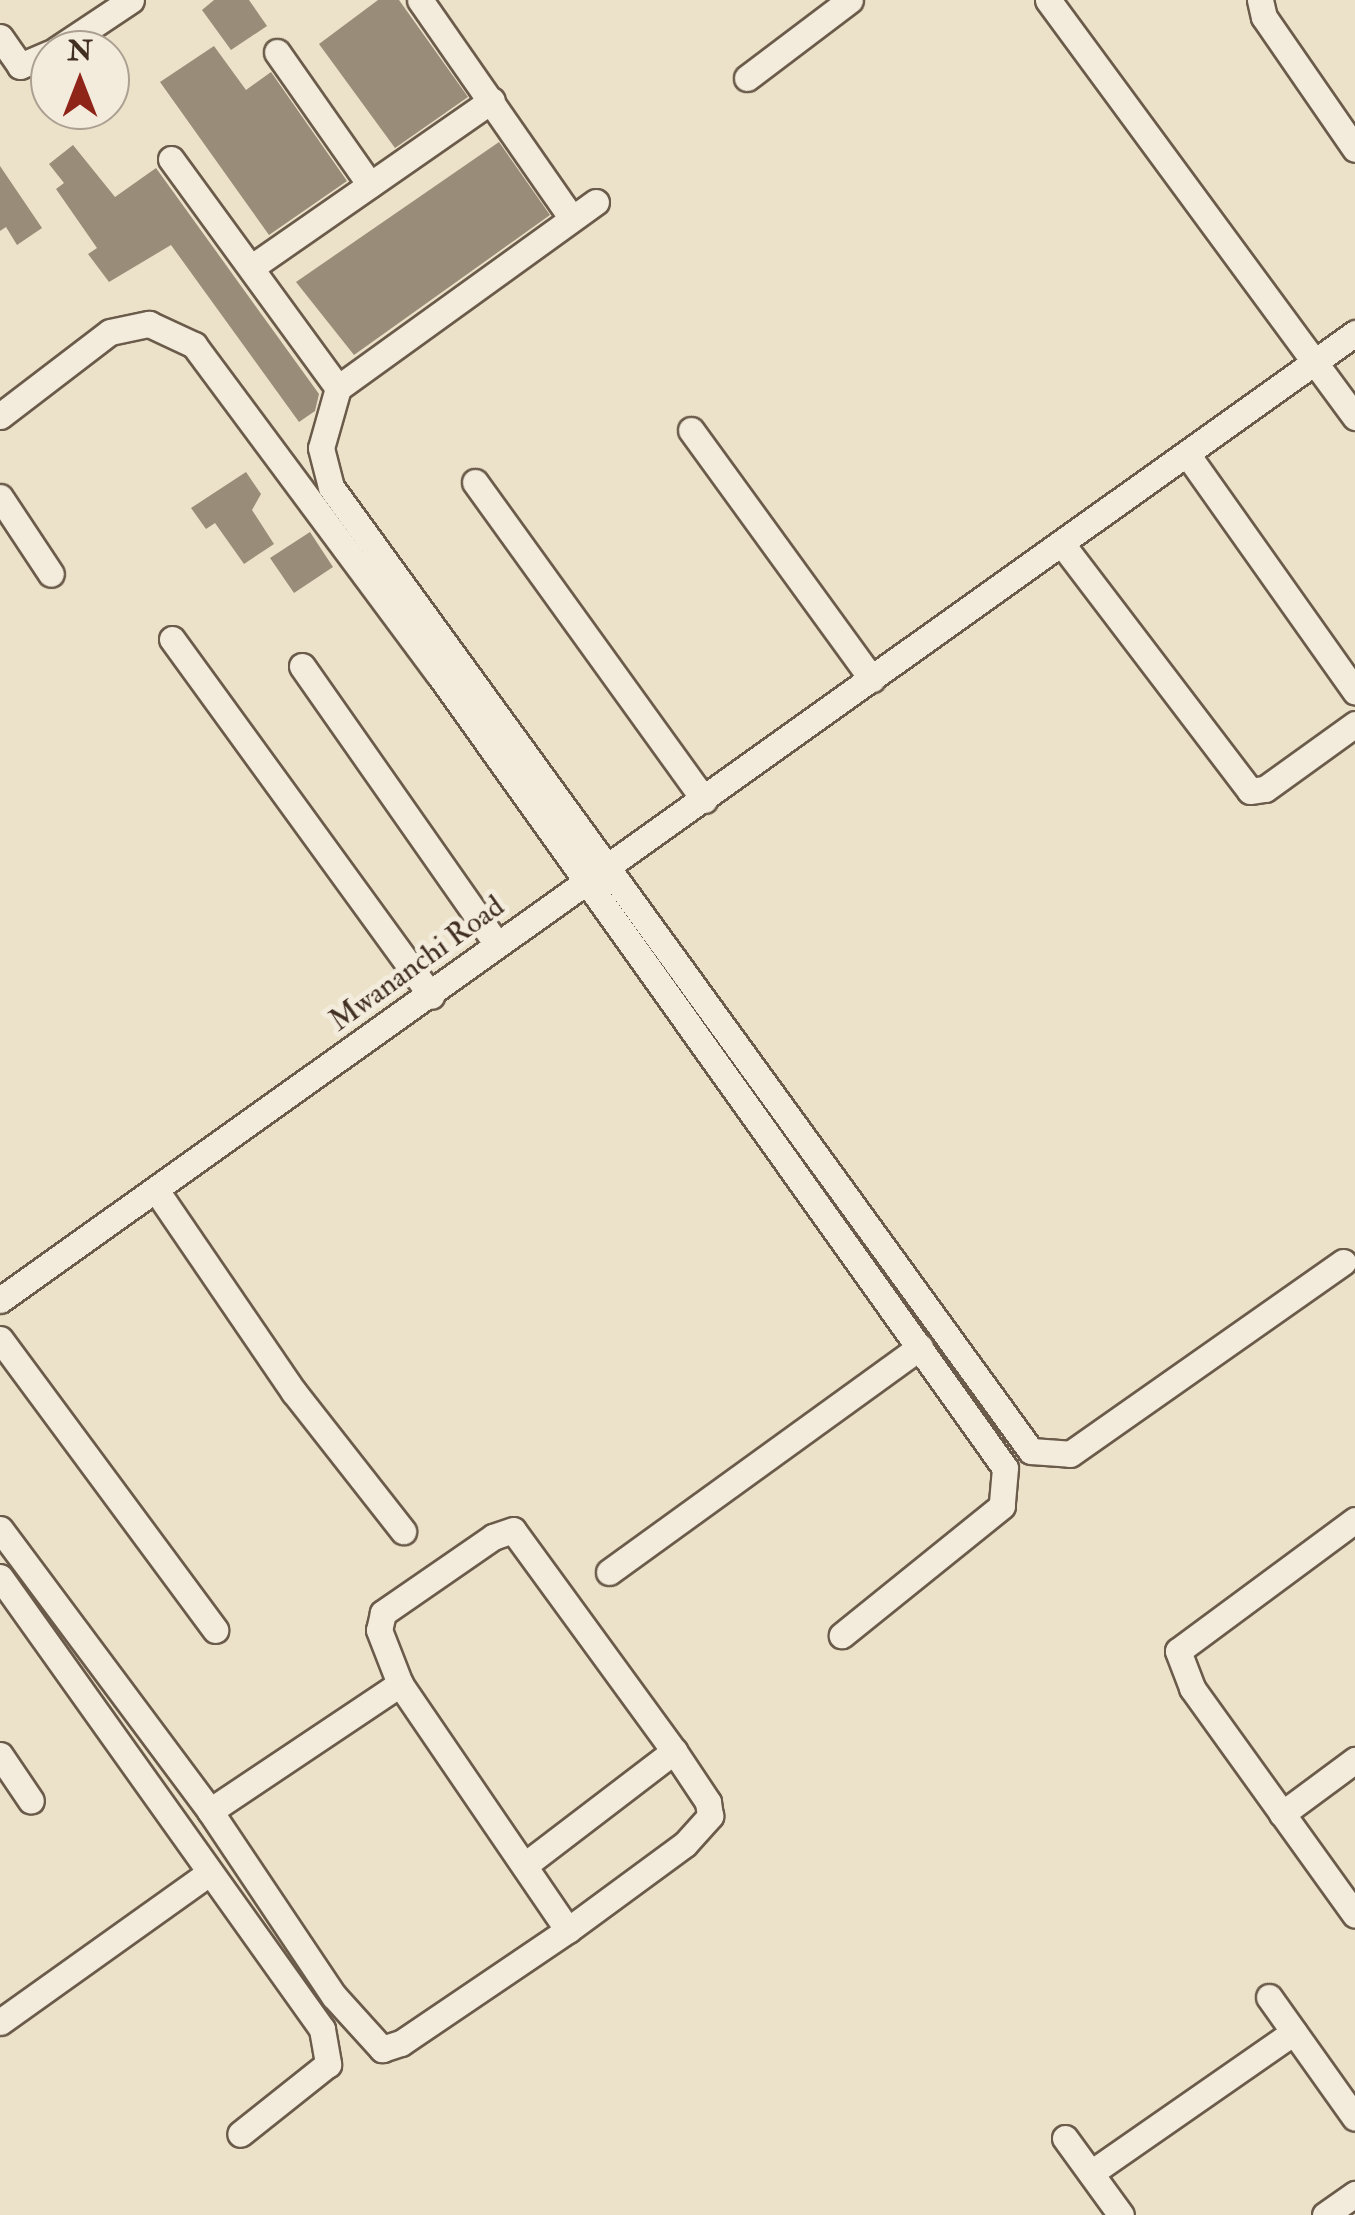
<!DOCTYPE html>
<html>
<head>
<meta charset="utf-8">
<style>
	body { margin:0 }
	#map { position:relative; width:1355px; height:2215px; overflow:hidden; background:#ece2c9; font-family:"IM FELL Double Pica",serif }
	div>[style] { position:absolute }
	.building>* { inset:0; background:#998c78 }
	.roads { filter:drop-shadow(2px 0 #6b5b4a) drop-shadow(-2px 0 #6b5b4a) drop-shadow(0 2px #6b5b4a) drop-shadow(0 -2px #6b5b4a) }
	.minor>* { height:25px; margin:-12.5px; padding:0 12.5px; transform-origin:12.5px; border-radius:12.5px; background:#f3ecdc }
	span { translate:-50% -50%; white-space:nowrap; text-align:center; line-height:1.15; -webkit-text-stroke:10px #f3ecdc; paint-order:stroke }
	.street-label { font-size:30px; color:#402e20 }
	.north { position:absolute; left:30px; top:30px; width:100px; height:100px; box-sizing:border-box; background:#f3ecdc; border:2px solid #aba091; border-radius:50%; rotate:0deg; font-size:28px; font-weight:700; line-height:40px; text-align:center; color:#402e20 }
	.north::after { content:''; display:block; margin:auto; width:35px; height:45px; background:#8f2418; clip-path:polygon(50% 0,100% 100%,50% 72%,0 100%) }
</style>
</head>
<body>
<div id="map">
	<div class="building">
		<div style="clip-path:polygon(214px 0,249px 0,267px 26px,231px 50px,202px 10px)"></div>
		<div style="clip-path:polygon(378px 0,399px 0,468px 97px,395px 148px,319px 44px)"></div>
		<div style="clip-path:polygon(214px 46px,246px 90px,271px 72px,347px 181px,269px 235px,160px 82px)"></div>
		<div style="clip-path:polygon(499px 142px,550px 215px,354px 355px,296px 282px)"></div>
		<div style="clip-path:polygon(73px 145px,115px 197px,156px 168px,319px 394px,315px 411px,299px 422px,171px 245px,109px 282px,88px 254px,97px 248px,56px 189px,64px 183px,49px 164px)"></div>
		<div style="clip-path:polygon(0 166px,42px 228px,17px 245px,6px 227px,0 231px)"></div>
		<div style="clip-path:polygon(246px 472px,261px 494px,252px 510px,274px 544px,244px 564px,215px 523px,206px 529px,191px 508px)"></div>
		<div style="clip-path:polygon(310px 532px,333px 567px,294px 593px,270px 558px)"></div>
	</div>
	<div class="roads">
		<div class="minor">
			<div style="left:420px;top:0;width:263px;rotate:55.2deg"></div>
			<div style="left:1048px;top:0;width:518px;rotate:53.64deg"></div>
			<div style="left:1260px;top:0;width:17px;rotate:77deg"></div>
			<div style="left:1264px;top:17px;width:160px;rotate:55.4deg"></div>
			<div style="left:0;top:37px;width:35px;rotate:55deg"></div>
			<div style="left:20px;top:66px;width:33px;rotate:-23deg"></div>
			<div style="left:56px;top:50px;width:90px;rotate:-33.7deg"></div>
			<div style="left:277px;top:52px;width:162px;rotate:55deg"></div>
			<div style="left:747px;top:78px;width:129px;rotate:-37.1deg"></div>
			<div style="left:171px;top:159px;width:283px;rotate:53.9deg"></div>
			<div style="left:338px;top:388px;width:62px;rotate:105.8deg"></div>
			<div style="left:321px;top:448px;width:40px;rotate:75.6deg"></div>
			<div style="left:331px;top:487px;width:1191px;rotate:54.02deg"></div>
			<div style="left:1031px;top:1451px;width:39px;rotate:4deg"></div>
			<div style="left:1070px;top:1454px;width:334px;rotate:-35.1deg"></div>
			<div style="left:252px;top:267px;width:292px;rotate:-34.8deg"></div>
			<div style="left:338px;top:388px;width:318px;rotate:-35.8deg"></div>
			<div style="left:0;top:416px;width:138px;rotate:-37.4deg"></div>
			<div style="left:110px;top:332px;width:40px;rotate:-12deg"></div>
			<div style="left:149px;top:324px;width:50px;rotate:25deg"></div>
			<div style="left:194px;top:345px;width:409px;rotate:53.4deg"></div>
			<div style="left:438px;top:673px;width:976px;rotate:54.5deg"></div>
			<div style="left:1005px;top:1468px;width:38px;rotate:95deg"></div>
			<div style="left:1002px;top:1506px;width:206px;rotate:141.1deg"></div>
			<div style="left:691px;top:430px;width:308px;rotate:54deg"></div>
			<div style="left:1187px;top:454px;width:291px;rotate:54.7deg"></div>
			<div style="left:475px;top:482px;width:392px;rotate:54.2deg"></div>
			<div style="left:0;top:497px;width:92px;rotate:56.5deg"></div>
			<div style="left:1062px;top:544px;width:310px;rotate:52.7deg"></div>
			<div style="left:1250px;top:791px;width:15px;rotate:-8deg"></div>
			<div style="left:1265px;top:789px;width:111px;rotate:-35.8deg"></div>
			<div style="left:172px;top:639px;width:441px;rotate:54deg"></div>
			<div style="left:302px;top:666px;width:340px;rotate:55deg"></div>
			<div style="left:156px;top:1190px;width:245px;rotate:55.7deg"></div>
			<div style="left:294px;top:1392px;width:177px;rotate:51.9deg"></div>
			<div style="left:0;top:1300px;width:1665px;rotate:-35.51deg"></div>
			<div style="left:0;top:1339px;width:362px;rotate:53.5deg"></div>
			<div style="left:1355px;top:1520px;width:220px;rotate:143.5deg"></div>
			<div style="left:1178px;top:1651px;width:40px;rotate:69deg"></div>
			<div style="left:1192px;top:1688px;width:279px;rotate:54.3deg"></div>
			<div style="left:0;top:1529px;width:352px;rotate:53.3deg"></div>
			<div style="left:210px;top:1811px;width:223px;rotate:56.2deg"></div>
			<div style="left:334px;top:1996px;width:72px;rotate:47.8deg"></div>
			<div style="left:382px;top:2049px;width:20px;rotate:-18deg"></div>
			<div style="left:401px;top:2043px;width:202px;rotate:-34.1deg"></div>
			<div style="left:568px;top:1930px;width:145px;rotate:-36.3deg"></div>
			<div style="left:685px;top:1844px;width:38px;rotate:-48deg"></div>
			<div style="left:710px;top:1816px;width:14px;rotate:-98deg"></div>
			<div style="left:708px;top:1802px;width:61px;rotate:-123.7deg"></div>
			<div style="left:674px;top:1751px;width:273px;rotate:-126.1deg"></div>
			<div style="left:513px;top:1530px;width:21px;rotate:161deg"></div>
			<div style="left:493px;top:1537px;width:134px;rotate:145.4deg"></div>
			<div style="left:383px;top:1613px;width:17px;rotate:103deg"></div>
			<div style="left:379px;top:1630px;width:58px;rotate:68.7deg"></div>
			<div style="left:400px;top:1684px;width:298px;rotate:55.7deg"></div>
			<div style="left:609px;top:1572px;width:384px;rotate:-35.9deg"></div>
			<div style="left:0;top:1577px;width:555px;rotate:54.53deg"></div>
			<div style="left:322px;top:2029px;width:36px;rotate:80deg"></div>
			<div style="left:328px;top:2064px;width:112px;rotate:141.5deg"></div>
			<div style="left:0;top:1755px;width:55px;rotate:56deg"></div>
			<div style="left:210px;top:1811px;width:229px;rotate:-33.8deg"></div>
			<div style="left:1282px;top:1814px;width:91px;rotate:-36.5deg"></div>
			<div style="left:525px;top:1865px;width:188px;rotate:-37.4deg"></div>
			<div style="left:1269px;top:1997px;width:148px;rotate:54.6deg"></div>
			<div style="left:0;top:2022px;width:253px;rotate:-35.5deg"></div>
			<div style="left:1065px;top:2138px;width:95px;rotate:54deg"></div>
			<div style="left:1091px;top:2173px;width:247px;rotate:-34.8deg"></div>
			<div style="left:1325px;top:2215px;width:37px;rotate:-35deg"></div>
		</div>
	</div>
	<div class="street-label">
		<span style="left:417px;top:964px;rotate:-36deg">Mwananchi Road</span>
	</div>
	<div class="north">N</div>
</div>
</body>
</html>
